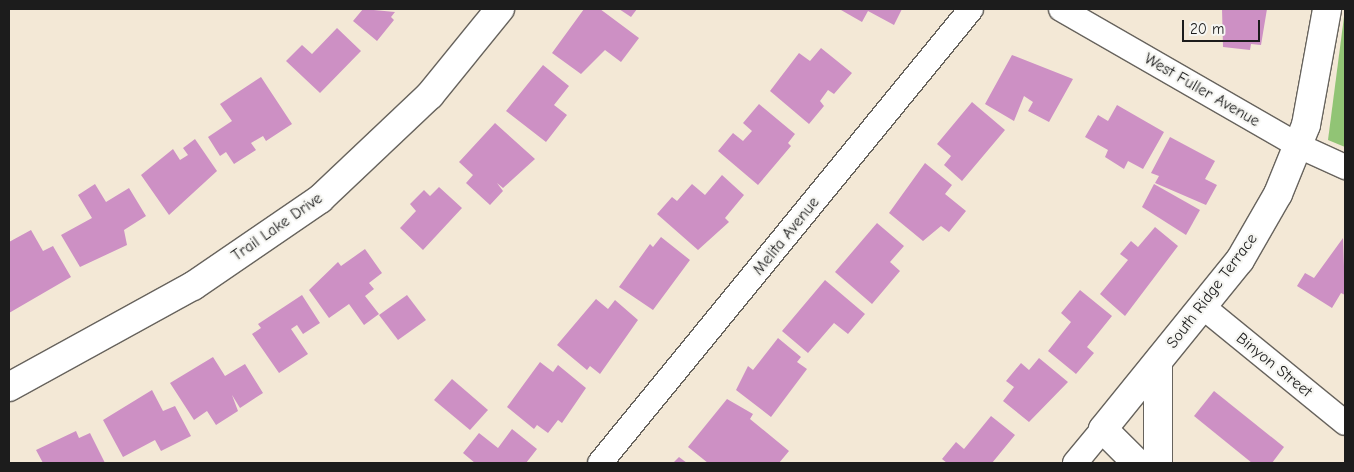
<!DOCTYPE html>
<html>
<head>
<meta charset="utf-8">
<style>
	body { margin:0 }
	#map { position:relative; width:1354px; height:472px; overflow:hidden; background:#f3e8d6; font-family:"Comic Neue",sans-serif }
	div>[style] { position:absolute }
	.green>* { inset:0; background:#91c475 }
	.building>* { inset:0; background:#cd90c4 }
	.roads { filter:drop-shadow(1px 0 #67635d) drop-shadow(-1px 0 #67635d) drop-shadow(0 1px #67635d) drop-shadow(0 -1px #67635d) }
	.street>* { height:24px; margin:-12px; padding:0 12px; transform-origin:12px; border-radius:12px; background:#fff }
	.secondary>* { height:28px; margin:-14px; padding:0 14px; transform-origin:14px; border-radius:14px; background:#fff }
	span { translate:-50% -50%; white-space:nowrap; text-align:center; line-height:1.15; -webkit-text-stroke:4.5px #f6f6f2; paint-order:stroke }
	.street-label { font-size:16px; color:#1c1c1c }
	.frame { position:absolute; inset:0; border:10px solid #1c1c1c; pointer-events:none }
	.scale { position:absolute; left:1182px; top:20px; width:78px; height:22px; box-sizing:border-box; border:2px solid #1c1c1c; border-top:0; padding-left:6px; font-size:15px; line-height:18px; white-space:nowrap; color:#1c1c1c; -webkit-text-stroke:4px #f6f6f2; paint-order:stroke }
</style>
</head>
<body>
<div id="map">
	<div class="green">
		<div style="clip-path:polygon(1345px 9px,1345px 147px,1328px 140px)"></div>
	</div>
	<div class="building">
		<div style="clip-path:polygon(363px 9px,395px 12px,391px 17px,394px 20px,377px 41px,353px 21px)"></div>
		<div style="clip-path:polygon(584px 9px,600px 9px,639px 38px,621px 62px,605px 50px,581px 74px,552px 53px)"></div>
		<div style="clip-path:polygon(619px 9px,637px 9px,631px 17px)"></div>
		<div style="clip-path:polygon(902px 9px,894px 25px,868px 11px,862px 22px,841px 10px)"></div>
		<div style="clip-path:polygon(1222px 9px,1267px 9px,1261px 45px,1251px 44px,1250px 50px,1223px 47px)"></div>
		<div style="clip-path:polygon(337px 28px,361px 51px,320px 93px,286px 61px,302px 45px,312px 54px)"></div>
		<div style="clip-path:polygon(821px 48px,852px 73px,834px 94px,828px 90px,820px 101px,824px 106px,809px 124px,770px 91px,799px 53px,810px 61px)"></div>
		<div style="clip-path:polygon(1012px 55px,1073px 79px,1049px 122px,1028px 111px,1033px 102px,1024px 96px,1014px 121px,985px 104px)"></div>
		<div style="clip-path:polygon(543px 65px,569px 86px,554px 105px,567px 115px,546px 142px,506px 111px)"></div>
		<div style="clip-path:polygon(261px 77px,292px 124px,266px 141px,263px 136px,251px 143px,256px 150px,234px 164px,226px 152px,220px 156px,208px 137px,232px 121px,220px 104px)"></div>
		<div style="clip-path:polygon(972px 102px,1005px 130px,962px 181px,944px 165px,951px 156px,937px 144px)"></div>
		<div style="clip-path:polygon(759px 104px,795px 134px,788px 143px,791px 146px,758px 185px,718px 151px,733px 133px,743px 141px,752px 131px,743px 123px)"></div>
		<div style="clip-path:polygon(1117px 105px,1164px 132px,1143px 169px,1128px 161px,1124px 169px,1105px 157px,1108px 150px,1085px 137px,1098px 115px,1108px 121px)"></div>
		<div style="clip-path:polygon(495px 123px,535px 159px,503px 188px,497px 183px,503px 191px,490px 205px,466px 183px,473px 175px,459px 162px)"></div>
		<div style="clip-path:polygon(1170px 137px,1215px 161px,1205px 179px,1217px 185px,1206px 205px,1155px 183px,1159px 176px,1151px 173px)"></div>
		<div style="clip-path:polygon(195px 139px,217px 171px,169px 215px,141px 175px,173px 149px,180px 160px,188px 155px,183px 148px)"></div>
		<div style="clip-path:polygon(925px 163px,952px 185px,945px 194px,966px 211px,949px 232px,941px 226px,923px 241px,889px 213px)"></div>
		<div style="clip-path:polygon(722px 175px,744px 195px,725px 218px,729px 222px,698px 250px,657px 214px,672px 197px,677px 201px,692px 184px,705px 195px)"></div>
		<div style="clip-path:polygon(95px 184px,106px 202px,129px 188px,146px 216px,124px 230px,127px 245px,80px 267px,61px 235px,92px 218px,78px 195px)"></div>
		<div style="clip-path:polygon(1154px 184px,1200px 210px,1186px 235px,1142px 207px)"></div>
		<div style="clip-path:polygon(439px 187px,462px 208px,423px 250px,400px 228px,416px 211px,410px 204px,424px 190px,430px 196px)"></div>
		<div style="clip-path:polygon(877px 223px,904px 246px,890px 262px,900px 271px,872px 304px,835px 272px)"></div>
		<div style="clip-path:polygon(1155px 227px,1178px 246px,1125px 316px,1100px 294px,1128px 260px,1120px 254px,1131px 241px,1138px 247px)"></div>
		<div style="clip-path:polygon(31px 230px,43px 251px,53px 246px,71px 277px,9px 313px,9px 242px)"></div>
		<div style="clip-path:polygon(661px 237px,690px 260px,653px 310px,619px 287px,650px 244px,653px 247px)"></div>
		<div style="clip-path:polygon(1343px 238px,1345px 295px,1341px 293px,1332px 308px,1297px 286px,1305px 273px,1314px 278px)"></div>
		<div style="clip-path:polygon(365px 249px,382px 273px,369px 283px,374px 289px,365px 296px,379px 314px,364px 325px,349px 304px,329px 318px,309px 290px,338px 262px,341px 266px)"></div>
		<div style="clip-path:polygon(825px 280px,865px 314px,848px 334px,834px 323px,808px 353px,782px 331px)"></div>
		<div style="clip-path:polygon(1080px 290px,1112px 316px,1087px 347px,1094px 353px,1076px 374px,1048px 351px,1071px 322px,1061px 313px)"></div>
		<div style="clip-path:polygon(302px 295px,320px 323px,303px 334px,297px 325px,291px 329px,308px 354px,279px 373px,252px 334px,261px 328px,258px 324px)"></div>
		<div style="clip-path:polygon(407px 295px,426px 320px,398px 340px,379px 315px)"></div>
		<div style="clip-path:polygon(596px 299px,608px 309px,615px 300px,638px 320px,600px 374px,590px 366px,587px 370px,557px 345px)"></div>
		<div style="clip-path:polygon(778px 338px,801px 357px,797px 362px,807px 369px,771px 417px,736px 390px,748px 366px,753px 370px)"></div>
		<div style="clip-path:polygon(213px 357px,225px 376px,245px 364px,263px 393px,240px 408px,232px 395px,238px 411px,216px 425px,207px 411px,194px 420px,170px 383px)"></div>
		<div style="clip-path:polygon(1039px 358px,1068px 382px,1029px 422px,1003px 401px,1014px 387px,1006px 381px,1021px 363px,1029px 370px)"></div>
		<div style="clip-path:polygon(540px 362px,553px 372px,558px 365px,586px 388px,562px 423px,558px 420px,548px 433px,537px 425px,534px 429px,507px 407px)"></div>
		<div style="clip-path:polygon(452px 379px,488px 410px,470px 430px,434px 400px)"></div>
		<div style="clip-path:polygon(152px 390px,163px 411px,175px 406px,191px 436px,161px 451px,155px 440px,123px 457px,103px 420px)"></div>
		<div style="clip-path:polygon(1214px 391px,1284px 447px,1272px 463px,1252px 463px,1194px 416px)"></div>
		<div style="clip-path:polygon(727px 399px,753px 414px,750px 419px,789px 451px,779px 463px,708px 463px,688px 447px)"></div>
		<div style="clip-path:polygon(991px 416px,1015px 435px,992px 463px,947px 463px,942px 459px,956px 442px,964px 449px)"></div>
		<div style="clip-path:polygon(512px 429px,537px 449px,526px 463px,475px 463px,463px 453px,479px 433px,498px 448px)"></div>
		<div style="clip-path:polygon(76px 431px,79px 438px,90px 433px,105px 463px,43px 463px,36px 450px)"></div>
		<div style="clip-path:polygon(679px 457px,687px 463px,673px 463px)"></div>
	</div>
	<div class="roads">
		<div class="street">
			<div style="left:1061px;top:9px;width:275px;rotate:29.9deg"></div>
			<div style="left:1299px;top:146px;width:51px;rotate:24.5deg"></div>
			<div style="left:1203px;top:307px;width:183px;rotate:39.2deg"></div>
			<div style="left:600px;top:463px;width:586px;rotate:-50.74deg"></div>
			<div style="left:1075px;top:463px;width:44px;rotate:-50.5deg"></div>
		</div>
		<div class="secondary">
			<div style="left:1158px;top:364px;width:99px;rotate:90deg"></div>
			<div style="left:9px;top:387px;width:210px;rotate:-28.8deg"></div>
			<div style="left:193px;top:286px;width:154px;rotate:-34.4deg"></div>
			<div style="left:320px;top:199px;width:151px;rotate:-43.4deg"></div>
			<div style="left:430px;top:95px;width:111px;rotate:-50.9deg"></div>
			<div style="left:1137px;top:463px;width:48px;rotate:-135deg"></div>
			<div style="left:1103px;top:429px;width:218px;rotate:-51deg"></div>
			<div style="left:1240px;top:260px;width:76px;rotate:-60.1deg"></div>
			<div style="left:1278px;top:194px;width:74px;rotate:-67.9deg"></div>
			<div style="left:1306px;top:125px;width:118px;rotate:-79.7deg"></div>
		</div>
	</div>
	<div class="street-label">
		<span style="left:1202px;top:90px;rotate:30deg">West Fuller Avenue</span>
		<span style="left:277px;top:227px;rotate:-35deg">Trail Lake Drive</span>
		<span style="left:786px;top:236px;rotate:-51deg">Melita Avenue</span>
		<span style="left:1212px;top:291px;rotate:-53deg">South Ridge Terrace</span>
		<span style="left:1274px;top:365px;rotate:39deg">Binyon Street</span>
	</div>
	<div class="frame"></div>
	<div class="scale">20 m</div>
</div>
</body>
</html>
